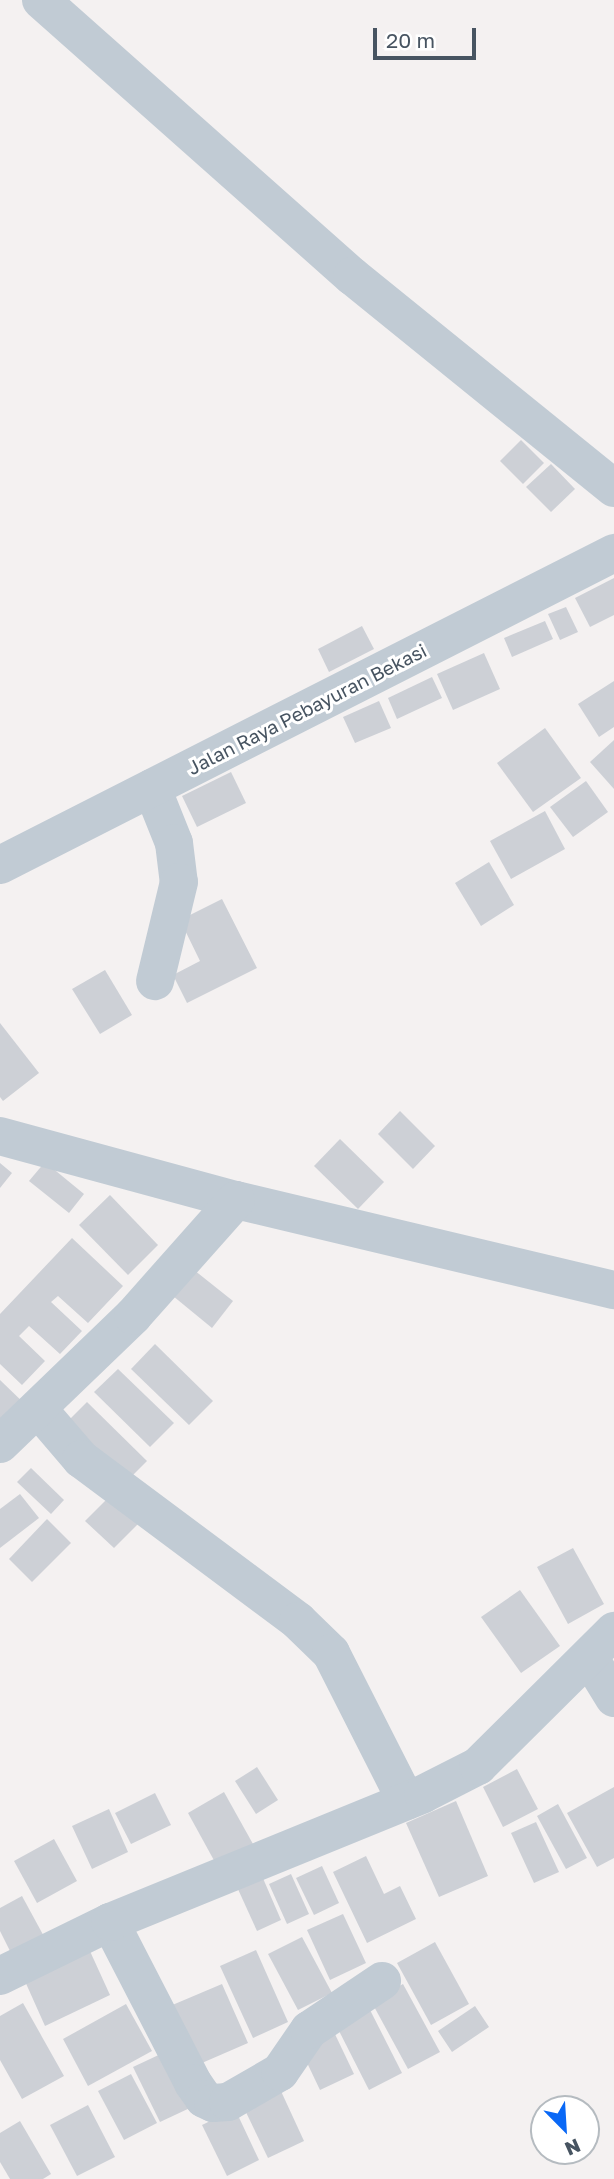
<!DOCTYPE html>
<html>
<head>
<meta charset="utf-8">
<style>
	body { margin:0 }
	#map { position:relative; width:614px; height:2179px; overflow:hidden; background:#f4f1f1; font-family:"Golos Text",sans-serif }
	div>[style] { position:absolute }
	.building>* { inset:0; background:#cdd0d6 }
	.minor>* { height:38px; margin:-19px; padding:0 19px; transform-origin:19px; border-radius:19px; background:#c1cbd4 }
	span { translate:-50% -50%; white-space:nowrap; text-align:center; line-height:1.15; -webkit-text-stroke:6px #fff; paint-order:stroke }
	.street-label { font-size:19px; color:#475461 }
	.north { position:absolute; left:530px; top:2095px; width:70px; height:70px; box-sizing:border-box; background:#fff; border:2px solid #b5bbc0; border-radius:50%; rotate:156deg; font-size:19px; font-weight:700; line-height:28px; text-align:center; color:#475461 }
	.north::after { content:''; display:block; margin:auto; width:24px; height:32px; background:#0968f6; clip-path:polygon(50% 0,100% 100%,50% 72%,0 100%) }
	.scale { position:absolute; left:373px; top:28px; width:103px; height:32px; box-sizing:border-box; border:4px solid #475461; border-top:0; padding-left:9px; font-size:21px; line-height:24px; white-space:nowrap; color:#475461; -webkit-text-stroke:5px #fff; paint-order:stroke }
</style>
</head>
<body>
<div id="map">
	<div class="building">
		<div style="clip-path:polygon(521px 440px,544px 463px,523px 484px,500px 461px)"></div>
		<div style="clip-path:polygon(551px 464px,575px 489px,551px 512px,526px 487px)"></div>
		<div style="clip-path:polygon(614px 578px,614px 615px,590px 627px,575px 598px)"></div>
		<div style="clip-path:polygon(566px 607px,578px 632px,560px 640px,548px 614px)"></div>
		<div style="clip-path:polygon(545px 621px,553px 639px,512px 657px,504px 638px)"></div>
		<div style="clip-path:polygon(362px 626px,374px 649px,329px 672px,318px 649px)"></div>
		<div style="clip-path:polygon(484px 653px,500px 689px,453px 710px,437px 674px)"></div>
		<div style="clip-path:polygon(432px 677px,442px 698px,397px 719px,388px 698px)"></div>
		<div style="clip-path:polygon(614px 681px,614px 727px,599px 737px,578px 704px)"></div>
		<div style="clip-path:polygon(379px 701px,391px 728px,355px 743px,343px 717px)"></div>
		<div style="clip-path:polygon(545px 728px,581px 778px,533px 812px,497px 763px)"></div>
		<div style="clip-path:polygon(614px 740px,614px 789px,590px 762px)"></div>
		<div style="clip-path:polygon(231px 772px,246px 803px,197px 827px,182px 796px)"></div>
		<div style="clip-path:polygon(586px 781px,608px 812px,573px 837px,550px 807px)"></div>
		<div style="clip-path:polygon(545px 811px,565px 849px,511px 879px,490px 841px)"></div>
		<div style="clip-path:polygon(489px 862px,514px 905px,481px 926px,455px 883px)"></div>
		<div style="clip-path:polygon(222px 899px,257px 968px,187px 1003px,173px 975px,200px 961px,180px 920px)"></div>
		<div style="clip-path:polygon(105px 970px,132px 1015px,100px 1034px,72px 989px)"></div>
		<div style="clip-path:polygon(0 1023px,39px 1073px,3px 1101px,0 1097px)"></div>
		<div style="clip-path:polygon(400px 1111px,435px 1146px,413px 1169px,378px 1134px)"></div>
		<div style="clip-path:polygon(340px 1139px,384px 1182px,358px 1209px,314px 1166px)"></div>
		<div style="clip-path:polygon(45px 1162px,84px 1194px,69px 1213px,29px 1181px)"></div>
		<div style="clip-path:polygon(0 1163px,12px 1173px,0 1188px)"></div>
		<div style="clip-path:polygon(110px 1195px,158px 1245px,128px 1275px,79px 1225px)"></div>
		<div style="clip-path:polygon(72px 1238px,123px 1286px,88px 1323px,58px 1296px,51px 1302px,82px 1331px,60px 1354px,29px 1326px,19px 1336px,45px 1361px,22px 1385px,0 1364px,0 1314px)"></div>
		<div style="clip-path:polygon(194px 1270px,233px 1301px,212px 1328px,173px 1296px)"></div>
		<div style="clip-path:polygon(155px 1344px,213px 1401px,189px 1425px,131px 1369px)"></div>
		<div style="clip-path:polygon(118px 1369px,174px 1423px,150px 1447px,94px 1392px)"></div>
		<div style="clip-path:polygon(0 1380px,28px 1407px,0 1425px)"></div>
		<div style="clip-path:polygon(87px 1402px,147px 1461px,125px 1483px,65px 1424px)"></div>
		<div style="clip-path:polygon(31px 1468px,64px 1500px,51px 1514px,17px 1482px)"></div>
		<div style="clip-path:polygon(20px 1494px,39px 1518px,0 1548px,0 1509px)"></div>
		<div style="clip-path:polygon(112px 1494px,141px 1521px,114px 1548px,85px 1521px)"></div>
		<div style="clip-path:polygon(47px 1519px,71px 1543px,32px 1582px,9px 1559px)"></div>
		<div style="clip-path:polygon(573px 1548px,604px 1604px,568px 1624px,537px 1567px)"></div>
		<div style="clip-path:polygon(520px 1590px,560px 1646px,521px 1673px,481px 1617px)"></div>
		<div style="clip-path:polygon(257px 1767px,278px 1800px,256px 1814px,235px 1781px)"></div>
		<div style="clip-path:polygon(517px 1769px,538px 1809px,503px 1827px,483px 1787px)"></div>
		<div style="clip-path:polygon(614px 1787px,614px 1858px,597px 1867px,567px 1813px)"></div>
		<div style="clip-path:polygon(224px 1792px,253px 1844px,216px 1864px,188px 1813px)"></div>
		<div style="clip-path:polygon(155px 1793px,171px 1825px,131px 1844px,115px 1813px)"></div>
		<div style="clip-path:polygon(456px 1801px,488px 1876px,439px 1897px,406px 1823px)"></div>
		<div style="clip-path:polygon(558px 1804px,587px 1858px,566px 1869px,537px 1816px)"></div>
		<div style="clip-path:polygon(109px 1809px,128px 1852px,92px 1869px,72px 1826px)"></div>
		<div style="clip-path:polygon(536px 1822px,559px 1872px,534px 1883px,511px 1833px)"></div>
		<div style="clip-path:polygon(54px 1839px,77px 1881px,37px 1903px,14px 1861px)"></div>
		<div style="clip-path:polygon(366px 1856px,384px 1894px,400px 1886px,416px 1919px,367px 1943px,333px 1872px)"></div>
		<div style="clip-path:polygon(322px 1866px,339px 1903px,314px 1915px,296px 1878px)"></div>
		<div style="clip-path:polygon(291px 1874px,309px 1914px,287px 1924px,269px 1884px)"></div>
		<div style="clip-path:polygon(262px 1876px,281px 1920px,257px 1931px,237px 1887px)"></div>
		<div style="clip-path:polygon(22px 1896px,47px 1942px,14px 1959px,0 1931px,0 1908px)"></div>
		<div style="clip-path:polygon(343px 1914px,366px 1963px,330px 1980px,307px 1930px)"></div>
		<div style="clip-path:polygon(302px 1937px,332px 1993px,298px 2010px,268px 1954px)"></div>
		<div style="clip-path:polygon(435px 1942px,469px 2004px,431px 2025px,397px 1963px)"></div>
		<div style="clip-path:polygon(89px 1949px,110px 1995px,45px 2026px,24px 1979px)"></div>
		<div style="clip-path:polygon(256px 1950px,288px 2022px,253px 2038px,220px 1966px)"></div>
		<div style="clip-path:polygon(222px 1984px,248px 2043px,195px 2066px,170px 2006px)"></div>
		<div style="clip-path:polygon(403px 1984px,440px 2052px,408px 2069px,371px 2001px)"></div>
		<div style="clip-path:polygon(23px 2003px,64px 2076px,22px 2099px,0 2060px,0 2016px)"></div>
		<div style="clip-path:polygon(126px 2004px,152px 2051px,88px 2086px,63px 2039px)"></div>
		<div style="clip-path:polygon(368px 2006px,402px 2073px,369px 2090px,335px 2023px)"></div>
		<div style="clip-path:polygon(475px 2006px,489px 2027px,452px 2052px,438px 2031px)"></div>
		<div style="clip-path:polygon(333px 2030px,354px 2074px,320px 2090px,299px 2046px)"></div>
		<div style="clip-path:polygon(165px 2052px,192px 2107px,160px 2122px,133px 2067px)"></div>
		<div style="clip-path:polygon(131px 2074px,157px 2123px,124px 2140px,98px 2091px)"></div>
		<div style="clip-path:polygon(280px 2089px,304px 2141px,268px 2158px,243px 2106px)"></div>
		<div style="clip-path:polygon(88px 2105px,115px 2157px,77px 2176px,50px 2125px)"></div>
		<div style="clip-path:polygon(235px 2109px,259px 2160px,227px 2176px,202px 2125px)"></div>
		<div style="clip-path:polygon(20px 2121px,51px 2174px,43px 2179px,10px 2179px,0 2162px,0 2133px)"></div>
	</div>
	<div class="minor">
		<div style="left:41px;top:0;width:416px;rotate:41.6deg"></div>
		<div style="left:352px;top:276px;width:337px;rotate:39deg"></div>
		<div style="left:152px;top:788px;width:59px;rotate:68.2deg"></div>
		<div style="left:174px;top:843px;width:39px;rotate:83deg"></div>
		<div style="left:179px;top:882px;width:102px;rotate:103.6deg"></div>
		<div style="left:0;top:865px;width:689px;rotate:-26.94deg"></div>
		<div style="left:0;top:1136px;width:245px;rotate:15.2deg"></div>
		<div style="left:236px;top:1200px;width:389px;rotate:13.4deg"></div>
		<div style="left:39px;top:1410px;width:65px;rotate:49.4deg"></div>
		<div style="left:81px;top:1459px;width:271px;rotate:36.7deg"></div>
		<div style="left:298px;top:1621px;width:46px;rotate:44.1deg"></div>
		<div style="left:331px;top:1653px;width:166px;rotate:63.1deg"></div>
		<div style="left:0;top:1444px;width:185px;rotate:-43.9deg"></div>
		<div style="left:133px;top:1316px;width:155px;rotate:-48.4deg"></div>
		<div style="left:589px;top:1657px;width:48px;rotate:58.6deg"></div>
		<div style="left:110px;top:1922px;width:181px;rotate:62.7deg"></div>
		<div style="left:193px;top:2083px;width:19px;rotate:55deg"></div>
		<div style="left:204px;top:2099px;width:10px;rotate:24deg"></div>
		<div style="left:213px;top:2103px;width:15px;rotate:-4deg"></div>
		<div style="left:228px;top:2102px;width:60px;rotate:-30deg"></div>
		<div style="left:280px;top:2072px;width:51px;rotate:-55.4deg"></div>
		<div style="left:309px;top:2030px;width:88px;rotate:-33.9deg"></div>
		<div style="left:0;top:1976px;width:123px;rotate:-26.1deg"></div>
		<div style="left:110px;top:1922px;width:338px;rotate:-22.2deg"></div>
		<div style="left:423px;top:1794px;width:62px;rotate:-27deg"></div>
		<div style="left:478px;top:1766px;width:192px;rotate:-44.8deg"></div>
	</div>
	<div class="street-label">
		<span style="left:307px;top:709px;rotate:-27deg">Jalan Raya Pebayuran Bekasi</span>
	</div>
	<div class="north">N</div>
	<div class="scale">20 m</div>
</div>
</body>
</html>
